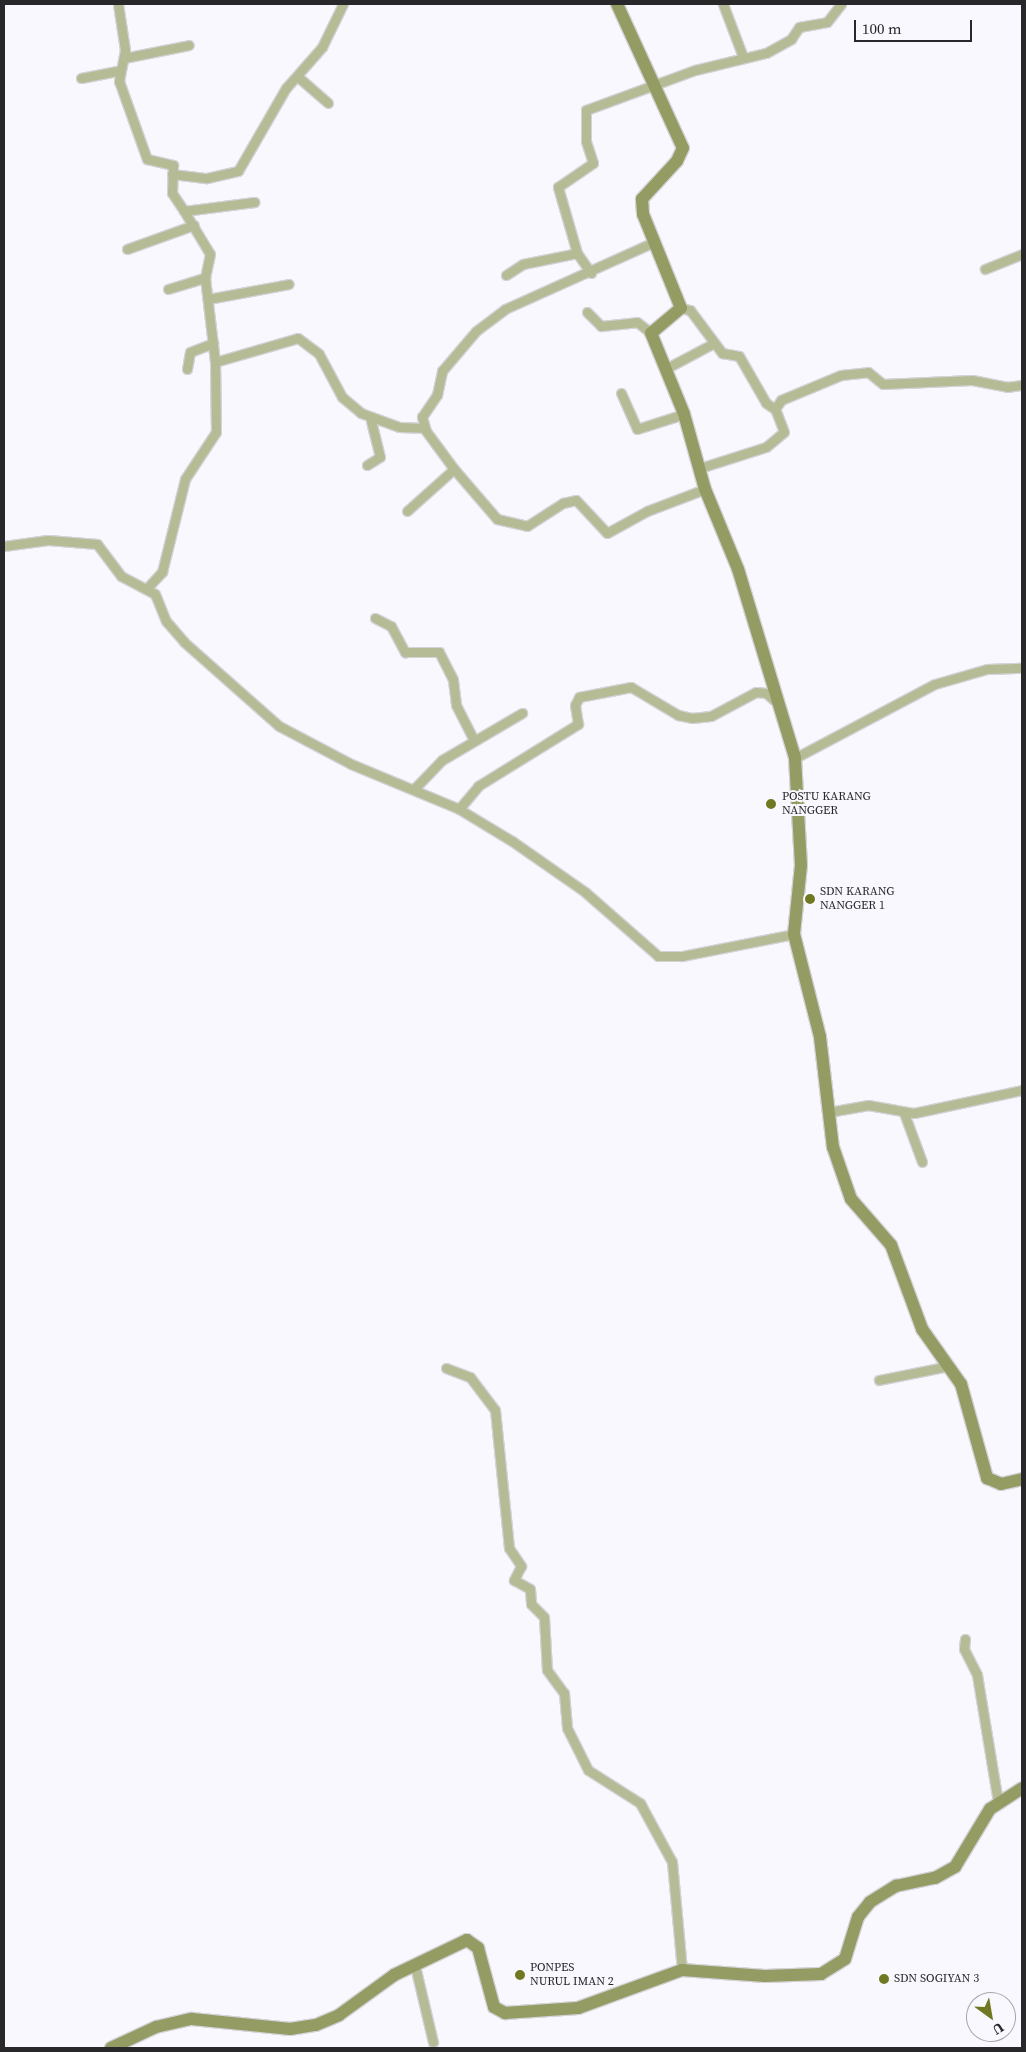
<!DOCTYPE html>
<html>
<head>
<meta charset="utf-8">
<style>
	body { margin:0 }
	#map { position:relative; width:1026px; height:2052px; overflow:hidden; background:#f8f8fe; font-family:"Source Serif 4",serif }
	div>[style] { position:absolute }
	.roads { filter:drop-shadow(1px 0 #d3d3d8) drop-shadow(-1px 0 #d3d3d8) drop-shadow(0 1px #d3d3d8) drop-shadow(0 -1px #d3d3d8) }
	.street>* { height:9px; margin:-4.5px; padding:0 4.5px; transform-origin:4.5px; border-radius:4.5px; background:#b5bb95 }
	.secondary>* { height:12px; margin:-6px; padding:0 6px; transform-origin:6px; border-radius:6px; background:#949c63 }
	.dots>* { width:14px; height:14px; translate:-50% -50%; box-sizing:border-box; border:2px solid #f8f8fe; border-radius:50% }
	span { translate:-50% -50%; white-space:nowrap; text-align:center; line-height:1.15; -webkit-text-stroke:4px #f8f8fe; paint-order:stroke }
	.poi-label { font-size:12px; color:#28282b }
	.left { translate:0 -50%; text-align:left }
	.frame { position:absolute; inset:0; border:5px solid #28282b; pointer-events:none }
	.north { position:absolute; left:966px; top:1992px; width:50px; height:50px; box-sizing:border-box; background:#f8f8fe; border:1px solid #a5a5aa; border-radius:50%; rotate:148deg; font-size:14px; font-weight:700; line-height:20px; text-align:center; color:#28282b }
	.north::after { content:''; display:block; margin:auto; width:18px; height:22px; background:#707822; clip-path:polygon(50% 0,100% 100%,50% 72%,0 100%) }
	.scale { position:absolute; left:854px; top:20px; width:118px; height:22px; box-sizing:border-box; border:2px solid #28282b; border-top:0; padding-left:6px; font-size:15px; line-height:18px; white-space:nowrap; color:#28282b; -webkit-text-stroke:4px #f8f8fe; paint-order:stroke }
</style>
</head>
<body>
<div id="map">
	<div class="roads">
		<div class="street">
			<div style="left:118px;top:4px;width:47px;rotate:81.3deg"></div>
			<div style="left:125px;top:50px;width:32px;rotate:101deg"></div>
			<div style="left:119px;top:81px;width:83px;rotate:70.3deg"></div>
			<div style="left:147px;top:159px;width:27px;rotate:13deg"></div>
			<div style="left:173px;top:165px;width:28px;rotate:92deg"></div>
			<div style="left:172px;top:193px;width:22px;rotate:56deg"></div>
			<div style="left:184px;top:211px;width:71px;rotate:-7.3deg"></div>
			<div style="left:723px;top:4px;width:57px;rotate:69.3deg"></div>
			<div style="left:124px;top:58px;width:66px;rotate:-11.3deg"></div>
			<div style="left:297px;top:76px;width:41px;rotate:41.1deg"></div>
			<div style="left:81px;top:78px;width:38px;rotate:-11deg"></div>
			<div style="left:172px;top:174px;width:35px;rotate:7deg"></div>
			<div style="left:207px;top:178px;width:32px;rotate:-13deg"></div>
			<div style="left:238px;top:171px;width:96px;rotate:-60deg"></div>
			<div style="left:286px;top:88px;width:55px;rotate:-48.7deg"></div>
			<div style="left:322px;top:47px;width:48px;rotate:-64deg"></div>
			<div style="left:184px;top:211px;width:50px;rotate:58.8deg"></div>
			<div style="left:210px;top:254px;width:25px;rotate:102deg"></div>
			<div style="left:205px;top:278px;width:85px;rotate:83.2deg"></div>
			<div style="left:215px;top:362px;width:86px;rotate:-16.1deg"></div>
			<div style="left:298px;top:338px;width:26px;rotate:37deg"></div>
			<div style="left:319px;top:354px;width:49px;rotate:61.9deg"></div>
			<div style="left:342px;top:397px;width:25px;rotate:40deg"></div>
			<div style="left:361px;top:413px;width:40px;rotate:20.2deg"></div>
			<div style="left:399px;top:427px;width:25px;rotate:2deg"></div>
			<div style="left:127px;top:249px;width:71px;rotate:-19.7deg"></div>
			<div style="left:985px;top:269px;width:40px;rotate:-22deg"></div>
			<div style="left:591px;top:273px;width:24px;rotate:-125deg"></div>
			<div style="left:577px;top:253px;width:69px;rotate:-106.1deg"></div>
			<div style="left:558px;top:187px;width:42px;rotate:-34.4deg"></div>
			<div style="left:593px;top:163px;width:23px;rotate:-108deg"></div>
			<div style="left:586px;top:141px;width:31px;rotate:-90deg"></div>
			<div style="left:586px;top:110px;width:116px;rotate:-20.2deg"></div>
			<div style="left:695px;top:70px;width:73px;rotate:-13.5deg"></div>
			<div style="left:766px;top:53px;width:29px;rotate:-29deg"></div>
			<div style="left:791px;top:39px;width:14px;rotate:-56deg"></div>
			<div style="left:799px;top:27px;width:28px;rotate:-10deg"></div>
			<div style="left:827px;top:22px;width:23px;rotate:-52deg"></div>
			<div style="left:506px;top:275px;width:20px;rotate:-33deg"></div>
			<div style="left:523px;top:264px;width:55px;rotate:-11.5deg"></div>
			<div style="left:168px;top:289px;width:39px;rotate:-17deg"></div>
			<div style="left:208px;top:299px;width:82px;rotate:-10.5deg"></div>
			<div style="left:681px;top:308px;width:9px;rotate:13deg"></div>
			<div style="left:690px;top:310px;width:54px;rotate:53.3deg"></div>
			<div style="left:722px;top:353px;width:17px;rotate:10deg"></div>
			<div style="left:739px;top:356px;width:54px;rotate:60.1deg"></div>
			<div style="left:766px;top:403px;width:11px;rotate:34deg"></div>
			<div style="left:587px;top:312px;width:20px;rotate:45deg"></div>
			<div style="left:601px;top:326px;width:36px;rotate:-6deg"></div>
			<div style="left:637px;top:322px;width:18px;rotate:38deg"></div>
			<div style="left:667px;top:368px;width:53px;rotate:-28deg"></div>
			<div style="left:187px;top:369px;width:17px;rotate:-80deg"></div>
			<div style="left:190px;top:352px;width:25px;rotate:-21deg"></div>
			<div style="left:621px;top:393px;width:39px;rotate:66deg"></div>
			<div style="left:637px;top:429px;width:49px;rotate:-17.7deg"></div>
			<div style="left:367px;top:465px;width:15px;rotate:-32deg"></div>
			<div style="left:380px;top:457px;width:38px;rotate:-104deg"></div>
			<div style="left:700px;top:468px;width:69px;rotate:-17.7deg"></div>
			<div style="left:766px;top:447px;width:23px;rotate:-40deg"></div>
			<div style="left:784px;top:432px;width:25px;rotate:-111deg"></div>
			<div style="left:775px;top:409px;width:11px;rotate:-56deg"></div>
			<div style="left:781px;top:400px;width:65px;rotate:-22.6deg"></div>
			<div style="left:841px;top:375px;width:27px;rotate:-6deg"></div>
			<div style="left:868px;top:372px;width:19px;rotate:39deg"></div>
			<div style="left:883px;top:384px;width:89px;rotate:-2.6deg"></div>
			<div style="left:972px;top:380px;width:36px;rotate:11deg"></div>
			<div style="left:1007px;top:387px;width:15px;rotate:-8deg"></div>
			<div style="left:454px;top:469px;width:47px;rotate:-126.4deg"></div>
			<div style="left:426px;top:431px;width:15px;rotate:-106deg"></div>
			<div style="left:422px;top:417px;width:27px;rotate:-56deg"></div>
			<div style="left:437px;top:395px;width:25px;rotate:-78deg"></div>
			<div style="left:442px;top:371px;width:52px;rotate:-49.6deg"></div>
			<div style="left:476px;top:331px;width:36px;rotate:-37deg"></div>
			<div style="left:505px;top:309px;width:163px;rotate:-24.2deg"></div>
			<div style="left:407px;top:511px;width:63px;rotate:-41.8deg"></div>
			<div style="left:454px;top:469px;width:66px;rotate:49.3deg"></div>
			<div style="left:497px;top:519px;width:31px;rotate:13deg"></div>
			<div style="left:527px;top:526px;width:43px;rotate:-32.6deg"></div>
			<div style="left:563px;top:503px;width:13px;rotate:-13deg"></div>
			<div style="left:576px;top:500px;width:45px;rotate:46.8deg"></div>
			<div style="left:607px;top:533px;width:46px;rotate:-28.8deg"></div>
			<div style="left:647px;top:511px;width:62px;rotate:-20.8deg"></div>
			<div style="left:4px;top:546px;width:44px;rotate:-7.8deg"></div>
			<div style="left:48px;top:540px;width:49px;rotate:4.7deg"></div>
			<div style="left:97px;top:544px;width:40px;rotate:53deg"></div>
			<div style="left:121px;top:576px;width:38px;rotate:28deg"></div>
			<div style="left:155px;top:594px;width:29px;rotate:68deg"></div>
			<div style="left:166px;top:621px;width:28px;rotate:49deg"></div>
			<div style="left:184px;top:642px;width:127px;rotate:41.5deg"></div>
			<div style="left:279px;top:726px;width:81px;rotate:27.8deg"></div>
			<div style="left:351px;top:764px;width:117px;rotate:22.6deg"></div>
			<div style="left:459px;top:809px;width:62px;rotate:31.1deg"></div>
			<div style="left:512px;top:841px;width:89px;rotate:34.9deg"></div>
			<div style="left:585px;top:892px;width:97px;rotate:41.2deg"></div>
			<div style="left:658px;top:956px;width:24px"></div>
			<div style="left:682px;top:956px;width:114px;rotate:-11.1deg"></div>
			<div style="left:148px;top:587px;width:21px;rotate:-47deg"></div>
			<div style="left:162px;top:572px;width:96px;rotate:-76.1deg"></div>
			<div style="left:185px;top:479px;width:56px;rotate:-56.6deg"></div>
			<div style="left:216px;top:432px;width:70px;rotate:-90.8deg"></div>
			<div style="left:375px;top:618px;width:18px;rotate:27deg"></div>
			<div style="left:391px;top:626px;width:30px;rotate:62deg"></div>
			<div style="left:405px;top:652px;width:34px"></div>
			<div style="left:439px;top:652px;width:31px;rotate:63deg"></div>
			<div style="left:453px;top:680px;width:25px;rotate:83deg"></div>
			<div style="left:456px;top:705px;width:39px;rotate:63deg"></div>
			<div style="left:795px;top:758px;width:158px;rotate:-27.9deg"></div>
			<div style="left:935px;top:684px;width:54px;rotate:-16.1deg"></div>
			<div style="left:987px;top:669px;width:35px;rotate:-2deg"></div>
			<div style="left:415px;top:788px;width:39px;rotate:-46deg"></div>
			<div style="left:442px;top:760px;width:93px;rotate:-30.4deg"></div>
			<div style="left:459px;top:809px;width:30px;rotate:-50deg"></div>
			<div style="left:478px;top:786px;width:118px;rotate:-31.8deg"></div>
			<div style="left:578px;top:724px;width:19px;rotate:-99deg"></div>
			<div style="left:575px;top:705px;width:9px;rotate:-63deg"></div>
			<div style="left:579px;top:697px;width:53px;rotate:-10.9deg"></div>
			<div style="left:631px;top:687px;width:55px;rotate:30.8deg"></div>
			<div style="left:678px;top:715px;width:14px;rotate:12deg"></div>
			<div style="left:692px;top:718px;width:19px;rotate:-6deg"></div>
			<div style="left:711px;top:716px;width:51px;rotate:-28.1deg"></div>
			<div style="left:756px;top:692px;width:10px;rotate:6deg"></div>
			<div style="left:766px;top:693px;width:12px;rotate:42deg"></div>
			<div style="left:829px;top:1112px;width:40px;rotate:-10deg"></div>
			<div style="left:868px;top:1105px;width:47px;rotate:9.9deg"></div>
			<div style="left:914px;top:1113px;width:110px;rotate:-12deg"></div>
			<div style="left:904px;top:1113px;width:52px;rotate:69.8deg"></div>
			<div style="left:446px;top:1368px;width:26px;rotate:21deg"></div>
			<div style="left:470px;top:1377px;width:41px;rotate:52.9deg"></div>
			<div style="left:495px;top:1410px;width:139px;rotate:84.2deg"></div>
			<div style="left:509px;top:1548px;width:22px;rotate:56deg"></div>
			<div style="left:521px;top:1566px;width:16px;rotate:117deg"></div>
			<div style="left:514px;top:1580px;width:18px;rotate:29deg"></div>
			<div style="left:530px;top:1589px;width:15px;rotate:86deg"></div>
			<div style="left:531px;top:1604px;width:18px;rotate:45deg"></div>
			<div style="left:544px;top:1617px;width:53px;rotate:86.8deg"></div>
			<div style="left:547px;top:1670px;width:29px;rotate:54deg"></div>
			<div style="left:564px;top:1693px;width:35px;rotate:85deg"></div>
			<div style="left:567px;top:1728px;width:47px;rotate:63.4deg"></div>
			<div style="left:588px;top:1770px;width:62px;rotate:32.4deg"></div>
			<div style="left:640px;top:1803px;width:67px;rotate:61.5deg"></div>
			<div style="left:672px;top:1862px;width:108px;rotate:84.7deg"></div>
			<div style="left:879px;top:1380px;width:71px;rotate:-11.3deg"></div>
			<div style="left:965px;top:1639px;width:10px;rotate:96deg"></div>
			<div style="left:964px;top:1649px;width:29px;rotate:63deg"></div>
			<div style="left:977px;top:1675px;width:129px;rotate:80.6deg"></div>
			<div style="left:415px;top:1966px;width:78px;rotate:76.7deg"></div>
		</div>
		<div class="secondary">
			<div style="left:617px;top:4px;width:158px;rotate:65.4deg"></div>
			<div style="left:683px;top:148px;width:14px;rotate:115deg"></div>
			<div style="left:677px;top:161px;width:52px;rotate:132.6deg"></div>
			<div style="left:642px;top:199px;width:15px;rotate:86deg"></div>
			<div style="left:643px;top:214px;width:101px;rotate:68deg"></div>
			<div style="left:681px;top:308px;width:39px;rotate:140deg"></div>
			<div style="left:651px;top:333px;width:87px;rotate:67.8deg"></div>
			<div style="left:684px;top:414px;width:78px;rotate:74.4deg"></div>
			<div style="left:705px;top:489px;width:87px;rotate:67.6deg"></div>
			<div style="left:738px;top:569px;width:197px;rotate:73.2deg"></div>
			<div style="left:795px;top:758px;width:107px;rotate:86.8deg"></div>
			<div style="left:801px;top:865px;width:69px;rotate:95.8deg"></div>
			<div style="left:794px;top:934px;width:106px;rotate:75.8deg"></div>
			<div style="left:820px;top:1037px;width:111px;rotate:83.3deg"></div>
			<div style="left:833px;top:1147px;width:55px;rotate:70.9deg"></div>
			<div style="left:851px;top:1199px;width:61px;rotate:49deg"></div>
			<div style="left:891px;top:1245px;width:90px;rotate:69.7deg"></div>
			<div style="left:922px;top:1329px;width:67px;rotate:54.7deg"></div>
			<div style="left:961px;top:1384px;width:98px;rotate:74.5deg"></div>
			<div style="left:987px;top:1478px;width:15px;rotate:23deg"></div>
			<div style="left:1001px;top:1484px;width:22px;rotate:-13deg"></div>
			<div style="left:111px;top:2048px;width:50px;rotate:-25deg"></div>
			<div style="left:156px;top:2027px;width:37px;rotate:-13deg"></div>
			<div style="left:192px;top:2019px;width:99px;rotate:5.8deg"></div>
			<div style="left:290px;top:2029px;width:26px;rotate:-9deg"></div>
			<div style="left:316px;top:2025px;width:25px;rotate:-23deg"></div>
			<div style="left:339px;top:2015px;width:68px;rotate:-36deg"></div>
			<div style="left:394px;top:1975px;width:81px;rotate:-25.6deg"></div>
			<div style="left:467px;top:1940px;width:14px;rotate:36deg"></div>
			<div style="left:478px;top:1948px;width:61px;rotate:74.8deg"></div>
			<div style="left:494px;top:2007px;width:13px;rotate:29deg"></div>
			<div style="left:505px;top:2013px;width:73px;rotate:-3.9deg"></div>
			<div style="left:578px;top:2008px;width:111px;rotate:-20.1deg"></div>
			<div style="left:682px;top:1970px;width:83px;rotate:4.1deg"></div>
			<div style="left:765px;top:1976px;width:56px;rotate:-2deg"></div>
			<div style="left:821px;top:1974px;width:28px;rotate:-32deg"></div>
			<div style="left:845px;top:1959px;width:44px;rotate:-72.8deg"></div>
			<div style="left:858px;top:1917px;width:19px;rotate:-51deg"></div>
			<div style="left:870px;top:1902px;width:31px;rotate:-32deg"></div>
			<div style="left:896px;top:1886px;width:40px;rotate:-12deg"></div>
			<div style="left:935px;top:1878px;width:23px;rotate:-29deg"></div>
			<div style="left:955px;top:1867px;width:68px;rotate:-58.9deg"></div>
			<div style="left:990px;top:1809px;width:38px;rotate:-33deg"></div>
		</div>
	</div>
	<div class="dots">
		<div style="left:771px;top:804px;background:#707822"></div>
		<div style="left:810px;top:899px;background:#707822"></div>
		<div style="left:520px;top:1975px;background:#707822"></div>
		<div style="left:884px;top:1979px;background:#707822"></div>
	</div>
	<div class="poi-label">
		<span class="left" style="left:782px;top:804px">POSTU KARANG<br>NANGGER</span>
		<span class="left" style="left:820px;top:899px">SDN KARANG<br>NANGGER 1</span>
		<span class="left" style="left:530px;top:1975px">PONPES<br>NURUL IMAN 2</span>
		<span class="left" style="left:894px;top:1979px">SDN SOGIYAN 3</span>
	</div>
	<div class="frame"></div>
	<div class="north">U</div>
	<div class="scale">100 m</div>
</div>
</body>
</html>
